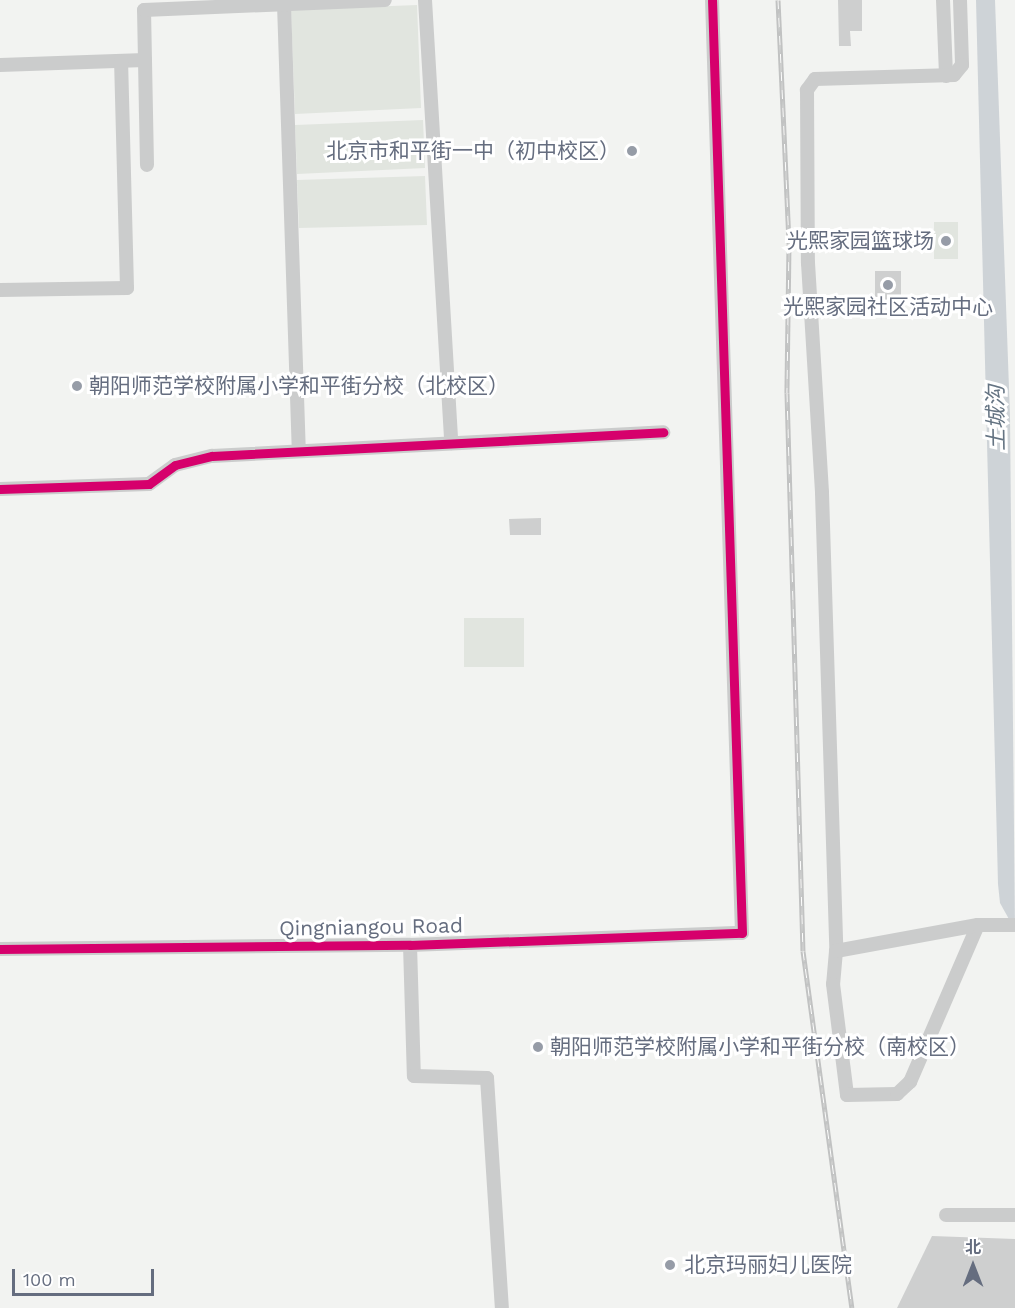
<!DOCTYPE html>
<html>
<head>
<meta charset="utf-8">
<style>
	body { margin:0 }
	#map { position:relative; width:1015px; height:1308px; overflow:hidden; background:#f2f3f1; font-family:"Work Sans","Noto Sans SC",sans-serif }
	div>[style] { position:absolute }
	.green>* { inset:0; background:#e1e5df }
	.water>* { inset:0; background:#ced3d7 }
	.building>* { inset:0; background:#cecfcf }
	.minor>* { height:14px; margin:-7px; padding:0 7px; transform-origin:7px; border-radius:7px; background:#cbcccc }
	.rail>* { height:5px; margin-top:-2.5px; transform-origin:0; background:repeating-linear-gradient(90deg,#fff 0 9px,#c1c2c2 0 18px); box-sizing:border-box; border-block:2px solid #c1c2c2 }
	.cycleway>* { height:9px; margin:-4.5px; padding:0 4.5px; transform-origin:4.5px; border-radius:4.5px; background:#d6006c }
	.dots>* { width:16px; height:16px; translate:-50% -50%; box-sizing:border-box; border:3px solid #fff; border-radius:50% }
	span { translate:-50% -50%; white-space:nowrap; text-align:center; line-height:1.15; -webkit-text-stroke:6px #fff; paint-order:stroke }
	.poi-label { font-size:21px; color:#656d7f }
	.right { translate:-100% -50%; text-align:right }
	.left { translate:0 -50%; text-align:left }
	.street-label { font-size:21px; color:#656d7f }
	.water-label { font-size:22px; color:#657483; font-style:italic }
	.north { position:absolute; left:943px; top:1236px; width:60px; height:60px; -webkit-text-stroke:4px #fff; paint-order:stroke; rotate:0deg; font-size:16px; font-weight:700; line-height:24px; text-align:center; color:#656d7f }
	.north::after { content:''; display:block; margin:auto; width:21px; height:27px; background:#656d7f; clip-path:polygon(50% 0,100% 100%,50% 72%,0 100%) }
	.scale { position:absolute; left:12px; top:1269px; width:142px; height:27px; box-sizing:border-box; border:3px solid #656d7f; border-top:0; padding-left:8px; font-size:18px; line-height:21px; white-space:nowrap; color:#656d7f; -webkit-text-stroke:4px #fff; paint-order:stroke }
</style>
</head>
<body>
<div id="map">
	<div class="green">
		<div style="clip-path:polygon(417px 5px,421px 108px,295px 114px,291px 10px)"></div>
		<div style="clip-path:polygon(423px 120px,425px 168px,297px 174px,295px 125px)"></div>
		<div style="clip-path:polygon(425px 176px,427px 225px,299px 228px,297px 180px)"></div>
		<div style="clip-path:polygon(934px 222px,958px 222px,958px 259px,934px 259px)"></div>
		<div style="clip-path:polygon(464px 618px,524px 618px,524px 667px,464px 667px)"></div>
	</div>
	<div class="water">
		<div style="clip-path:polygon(976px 0,995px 0,1010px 416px,1015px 930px,1000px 903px,998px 884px)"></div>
	</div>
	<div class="building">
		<div style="clip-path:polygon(838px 0,862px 0,862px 31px,850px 31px,851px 46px,839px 46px)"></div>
		<div style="clip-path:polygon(875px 271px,901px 271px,901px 300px,875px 299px)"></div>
		<div style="clip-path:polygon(541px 518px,541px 535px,510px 535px,509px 519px)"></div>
		<div style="clip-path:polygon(932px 1236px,1015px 1239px,1015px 1308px,897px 1308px)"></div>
	</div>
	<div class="minor">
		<div style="left:425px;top:0;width:444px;rotate:86.6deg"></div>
		<div style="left:943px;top:0;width:76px;rotate:87.7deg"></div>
		<div style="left:960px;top:0;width:65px;rotate:88.2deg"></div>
		<div style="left:962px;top:65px;width:13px;rotate:129deg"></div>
		<div style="left:954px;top:75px;width:139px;rotate:178.4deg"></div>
		<div style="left:815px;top:79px;width:14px;rotate:126deg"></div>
		<div style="left:807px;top:90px;width:173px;rotate:89.7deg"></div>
		<div style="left:808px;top:263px;width:230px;rotate:86.5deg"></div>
		<div style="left:822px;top:493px;width:458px;rotate:88.2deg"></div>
		<div style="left:836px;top:951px;width:33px;rotate:95deg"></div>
		<div style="left:833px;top:984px;width:112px;rotate:82.8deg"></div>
		<div style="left:847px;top:1095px;width:50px;rotate:-1.1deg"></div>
		<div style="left:897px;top:1094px;width:18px;rotate:-43deg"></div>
		<div style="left:910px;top:1082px;width:171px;rotate:-66.6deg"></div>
		<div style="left:284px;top:4px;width:447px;rotate:88.1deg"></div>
		<div style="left:0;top:65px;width:145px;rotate:-2deg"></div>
		<div style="left:147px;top:165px;width:155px;rotate:-91.1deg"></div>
		<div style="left:144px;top:10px;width:241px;rotate:-2.4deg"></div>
		<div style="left:0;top:290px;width:127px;rotate:-0.9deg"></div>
		<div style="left:127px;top:288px;width:227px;rotate:-91.5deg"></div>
		<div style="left:0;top:489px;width:149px;rotate:-1.9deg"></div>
		<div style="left:149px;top:484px;width:32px;rotate:-36deg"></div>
		<div style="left:175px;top:465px;width:38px;rotate:-14deg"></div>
		<div style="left:212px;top:456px;width:452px;rotate:-3deg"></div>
		<div style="left:410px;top:945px;width:131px;rotate:88.3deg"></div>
		<div style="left:414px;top:1076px;width:73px;rotate:1.6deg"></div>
		<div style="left:487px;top:1078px;width:230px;rotate:86.3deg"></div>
		<div style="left:0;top:949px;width:410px;rotate:-0.6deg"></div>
		<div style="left:410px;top:945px;width:332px;rotate:-2.1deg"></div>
		<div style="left:742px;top:933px;width:933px;rotate:-91.84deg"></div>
		<div style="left:836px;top:951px;width:144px;rotate:-10.4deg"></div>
		<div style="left:978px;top:925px;width:37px"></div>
		<div style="left:946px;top:1215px;width:69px"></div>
	</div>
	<div class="rail">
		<div style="left:778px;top:0;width:244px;rotate:87.4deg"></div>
		<div style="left:789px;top:244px;width:149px;rotate:90.8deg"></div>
		<div style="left:787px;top:393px;width:558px;rotate:88.36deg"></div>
		<div style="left:803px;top:951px;width:360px;rotate:82.2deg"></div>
	</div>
	<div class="cycleway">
		<div style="left:0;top:489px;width:149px;rotate:-1.9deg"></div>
		<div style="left:149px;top:484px;width:32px;rotate:-36deg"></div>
		<div style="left:175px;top:465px;width:38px;rotate:-14deg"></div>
		<div style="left:212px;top:456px;width:452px;rotate:-3deg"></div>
		<div style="left:0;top:949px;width:410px;rotate:-0.6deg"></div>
		<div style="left:410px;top:945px;width:332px;rotate:-2.1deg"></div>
		<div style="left:742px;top:933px;width:933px;rotate:-91.84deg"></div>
	</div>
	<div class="dots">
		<div style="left:632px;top:151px;background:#969ca7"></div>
		<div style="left:946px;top:241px;background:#969ca7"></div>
		<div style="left:888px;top:285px;background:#969ca7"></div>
		<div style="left:77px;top:386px;background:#969ca7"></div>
		<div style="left:538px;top:1047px;background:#969ca7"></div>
		<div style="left:670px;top:1265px;background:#969ca7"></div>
	</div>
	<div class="poi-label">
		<span class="right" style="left:620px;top:151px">北京市和平街一中（初中校区）</span>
		<span class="right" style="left:934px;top:241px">光熙家园篮球场</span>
		<span style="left:888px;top:307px">光熙家园社区活动中心</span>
		<span class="left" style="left:89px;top:386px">朝阳师范学校附属小学和平街分校（北校区）</span>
		<span class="left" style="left:550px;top:1047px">朝阳师范学校附属小学和平街分校（南校区）</span>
		<span class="left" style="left:684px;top:1265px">北京玛丽妇儿医院</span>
	</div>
	<div class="street-label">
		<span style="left:371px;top:927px;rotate:-1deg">Qingniangou Road</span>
	</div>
	<div class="water-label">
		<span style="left:996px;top:418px;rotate:-91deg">土城沟</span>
	</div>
	<div class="north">北</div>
	<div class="scale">100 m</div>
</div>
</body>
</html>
